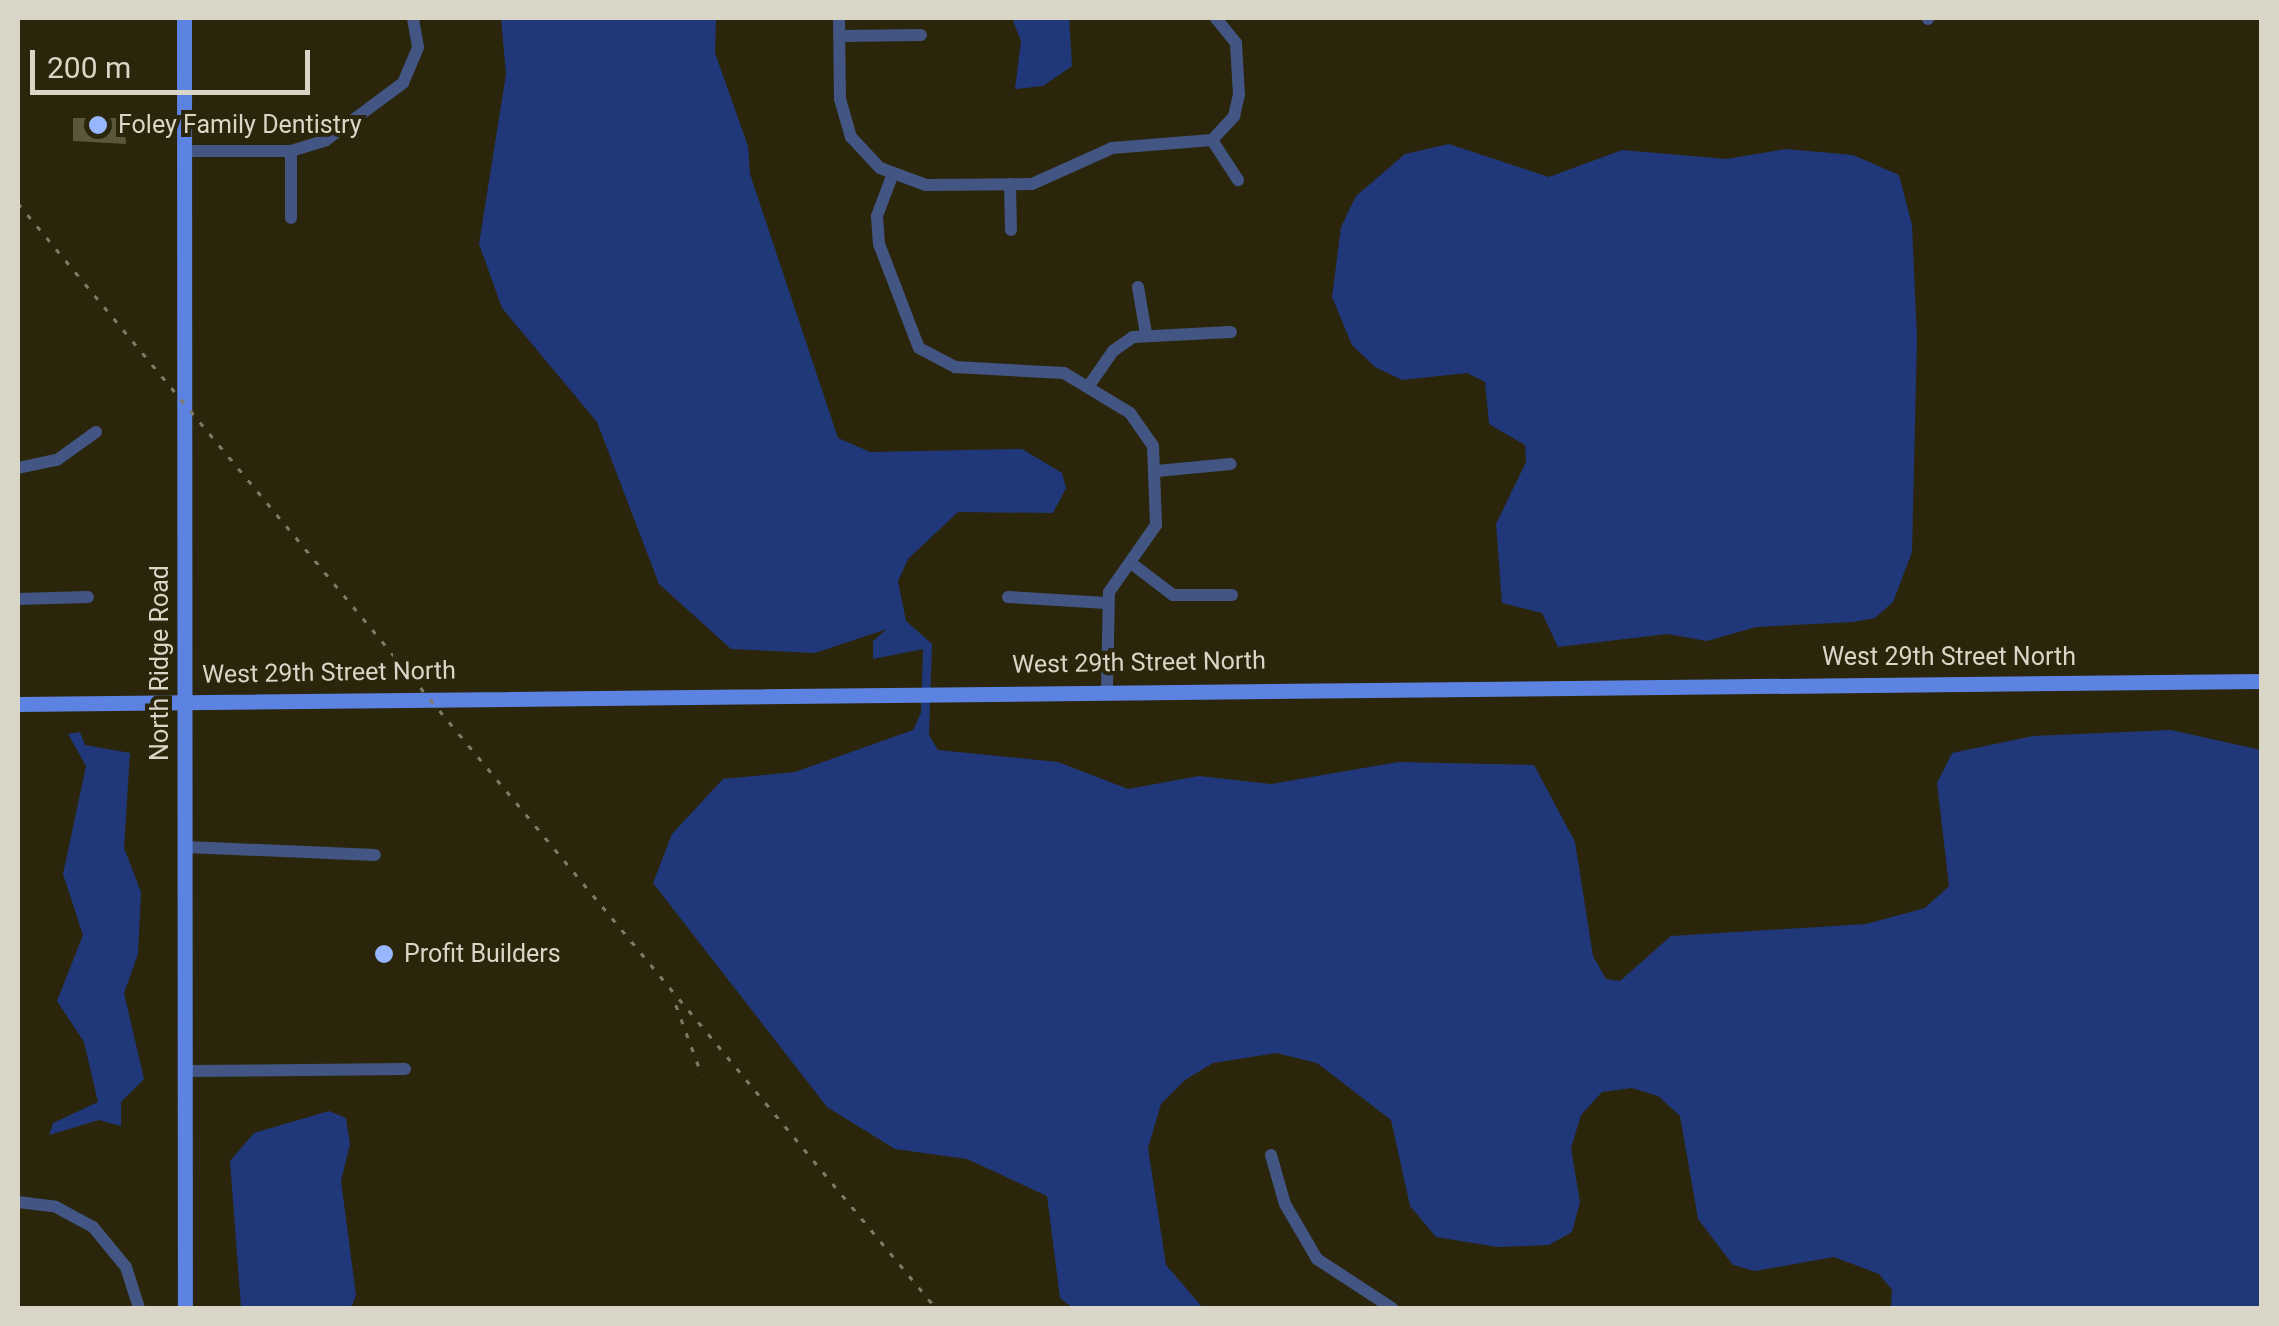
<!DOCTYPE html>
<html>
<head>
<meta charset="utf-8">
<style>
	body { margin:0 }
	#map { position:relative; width:2279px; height:1326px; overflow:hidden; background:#2b250c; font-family:Roboto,sans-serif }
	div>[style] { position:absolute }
	.water>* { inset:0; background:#20387a }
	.building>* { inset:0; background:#5c563c }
	.minor>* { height:12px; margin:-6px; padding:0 6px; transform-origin:6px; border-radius:6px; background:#425583 }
	.major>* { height:15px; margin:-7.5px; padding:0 7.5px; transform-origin:7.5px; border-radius:7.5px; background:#5d83e2 }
	.rail>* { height:2.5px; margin-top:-1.25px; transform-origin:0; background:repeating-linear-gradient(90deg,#7f7a67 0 5px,transparent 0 15px) }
	.dots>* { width:28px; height:28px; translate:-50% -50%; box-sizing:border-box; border:5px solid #2b250c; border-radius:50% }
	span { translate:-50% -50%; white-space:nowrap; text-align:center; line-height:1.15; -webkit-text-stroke:8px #2b250c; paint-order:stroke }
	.poi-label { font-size:25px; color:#d9d5c7 }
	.left { translate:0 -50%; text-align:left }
	.street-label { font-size:25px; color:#d9d5c7 }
	.frame { position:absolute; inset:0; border:20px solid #d9d5c7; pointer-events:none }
	.scale { position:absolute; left:30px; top:50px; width:280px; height:45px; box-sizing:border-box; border:5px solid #d9d5c7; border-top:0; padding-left:12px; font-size:30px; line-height:35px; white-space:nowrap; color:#d9d5c7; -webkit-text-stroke:8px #2b250c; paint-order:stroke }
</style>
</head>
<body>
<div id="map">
	<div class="water">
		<div style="clip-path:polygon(501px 18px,716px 18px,715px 53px,748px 146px,750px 174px,838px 438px,870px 452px,1022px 449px,1062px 473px,1066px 488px,1053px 513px,958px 512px,908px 559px,898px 581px,906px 621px,932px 644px,929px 735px,938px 750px,1058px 762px,1128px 789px,1199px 776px,1271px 784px,1398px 762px,1534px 765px,1575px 842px,1593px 956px,1606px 979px,1620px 981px,1671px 936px,1866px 924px,1925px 908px,1949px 886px,1937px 783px,1952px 753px,2033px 736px,2171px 730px,2261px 750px,2261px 1308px,1891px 1308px,1892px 1290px,1879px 1274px,1834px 1257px,1755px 1271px,1733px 1265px,1698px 1219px,1680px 1116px,1658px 1096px,1632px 1088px,1602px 1092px,1581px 1115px,1571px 1148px,1580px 1202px,1572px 1232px,1549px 1245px,1497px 1247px,1436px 1237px,1410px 1206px,1391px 1120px,1317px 1063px,1276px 1053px,1213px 1063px,1185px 1080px,1161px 1104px,1148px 1148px,1166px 1265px,1203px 1308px,1073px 1308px,1060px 1298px,1047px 1196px,967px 1159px,895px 1149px,827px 1107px,653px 883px,672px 834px,723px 779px,795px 772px,913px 730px,921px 713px,923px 649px,873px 659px,873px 641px,887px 629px,815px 653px,731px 649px,659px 584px,597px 422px,502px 308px,479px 244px,506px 74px)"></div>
		<div style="clip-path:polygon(1012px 18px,1069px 18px,1072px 66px,1043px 86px,1015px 89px,1021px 41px)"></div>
		<div style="clip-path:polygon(1449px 144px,1549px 177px,1622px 150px,1726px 159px,1786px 149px,1853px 155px,1899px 175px,1912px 225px,1917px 338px,1912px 552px,1893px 602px,1875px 618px,1853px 622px,1756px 627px,1707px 641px,1667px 634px,1558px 647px,1542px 613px,1502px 603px,1496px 524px,1526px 462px,1525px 445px,1489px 424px,1485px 382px,1467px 373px,1402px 380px,1375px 367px,1352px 345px,1332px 297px,1341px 227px,1356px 196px,1405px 154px)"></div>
		<div style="clip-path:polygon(80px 732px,85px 745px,130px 753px,124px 848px,141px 892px,138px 954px,124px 993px,144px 1079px,121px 1102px,121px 1126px,99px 1120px,49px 1135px,53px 1123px,98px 1102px,84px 1042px,57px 1001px,83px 935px,63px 874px,86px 766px,68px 734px)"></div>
		<div style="clip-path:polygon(329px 1111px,346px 1118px,350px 1144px,341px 1181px,356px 1295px,351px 1308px,241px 1308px,230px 1161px,254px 1133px)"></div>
	</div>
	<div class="building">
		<div style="clip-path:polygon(73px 118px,124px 118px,126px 144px,73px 141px)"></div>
	</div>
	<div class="minor">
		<div style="left:839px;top:18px;width:81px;rotate:89.3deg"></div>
		<div style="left:840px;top:99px;width:40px;rotate:74deg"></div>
		<div style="left:851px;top:137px;width:42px;rotate:46.9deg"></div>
		<div style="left:880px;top:168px;width:49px;rotate:20.3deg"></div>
		<div style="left:926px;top:185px;width:106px;rotate:-0.5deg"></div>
		<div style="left:1032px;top:184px;width:88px;rotate:-24.2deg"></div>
		<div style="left:1112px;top:148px;width:100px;rotate:-4.6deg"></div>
		<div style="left:1212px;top:140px;width:33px;rotate:-47deg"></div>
		<div style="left:1234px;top:116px;width:22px;rotate:-77deg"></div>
		<div style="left:1239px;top:95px;width:52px;rotate:-93.3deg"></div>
		<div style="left:1236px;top:43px;width:32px;rotate:-129deg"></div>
		<div style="left:1928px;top:18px;width:1px;rotate:90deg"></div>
		<div style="left:840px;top:36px;width:81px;rotate:-0.7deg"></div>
		<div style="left:1212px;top:140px;width:48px;rotate:57deg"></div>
		<div style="left:185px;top:151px;width:106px"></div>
		<div style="left:291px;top:151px;width:37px;rotate:-17deg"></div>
		<div style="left:326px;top:140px;width:96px;rotate:-36.5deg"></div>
		<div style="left:403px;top:83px;width:39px;rotate:-67deg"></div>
		<div style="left:418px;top:47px;width:29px;rotate:-100deg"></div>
		<div style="left:291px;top:151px;width:67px;rotate:90deg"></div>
		<div style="left:892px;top:176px;width:43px;rotate:110.6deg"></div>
		<div style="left:877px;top:216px;width:28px;rotate:86deg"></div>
		<div style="left:879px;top:244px;width:111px;rotate:69deg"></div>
		<div style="left:919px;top:348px;width:41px;rotate:27.8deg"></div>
		<div style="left:955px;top:367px;width:109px;rotate:3.2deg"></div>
		<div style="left:1064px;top:373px;width:77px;rotate:31.2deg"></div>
		<div style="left:1130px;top:413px;width:40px;rotate:55.1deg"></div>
		<div style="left:1153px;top:446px;width:79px;rotate:87.8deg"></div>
		<div style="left:1156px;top:525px;width:82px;rotate:125deg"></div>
		<div style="left:1109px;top:592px;width:96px;rotate:91.2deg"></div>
		<div style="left:1010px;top:184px;width:46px;rotate:88.8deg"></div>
		<div style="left:1138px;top:287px;width:48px;rotate:80.3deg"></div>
		<div style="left:1088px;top:387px;width:44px;rotate:-55.2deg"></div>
		<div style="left:1113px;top:351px;width:24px;rotate:-35deg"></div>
		<div style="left:1133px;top:337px;width:98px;rotate:-2.9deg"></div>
		<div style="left:18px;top:468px;width:40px;rotate:-12deg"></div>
		<div style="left:57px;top:460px;width:48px;rotate:-35.7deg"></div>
		<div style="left:1157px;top:471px;width:74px;rotate:-5.4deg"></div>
		<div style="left:1131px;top:563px;width:53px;rotate:37.3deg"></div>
		<div style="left:1173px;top:595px;width:59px"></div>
		<div style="left:1008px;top:597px;width:98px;rotate:3.5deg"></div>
		<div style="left:18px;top:599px;width:70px;rotate:-1.6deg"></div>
		<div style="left:186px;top:847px;width:189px;rotate:2.4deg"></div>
		<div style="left:185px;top:1071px;width:220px;rotate:-0.5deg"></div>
		<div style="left:1271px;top:1155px;width:51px;rotate:74.1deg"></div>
		<div style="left:1285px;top:1204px;width:64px;rotate:59.8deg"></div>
		<div style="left:1317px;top:1259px;width:90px;rotate:33.2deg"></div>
		<div style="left:18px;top:1202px;width:38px;rotate:7deg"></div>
		<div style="left:56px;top:1207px;width:42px;rotate:28.4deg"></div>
		<div style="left:93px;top:1227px;width:52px;rotate:50.5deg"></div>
		<div style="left:126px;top:1267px;width:43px;rotate:72.4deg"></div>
	</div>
	<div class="major">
		<div style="left:184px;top:18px;width:1290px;rotate:89.96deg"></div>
		<div style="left:18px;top:704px;width:2244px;rotate:-0.59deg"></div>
	</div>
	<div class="rail">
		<div style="left:18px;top:203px;width:1437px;rotate:50.28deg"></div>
		<div style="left:676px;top:1005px;width:75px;rotate:69.6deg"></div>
	</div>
	<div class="dots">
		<div style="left:98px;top:125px;background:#97b6fd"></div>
		<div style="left:384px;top:954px;background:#97b6fd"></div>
	</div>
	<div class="poi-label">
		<span class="left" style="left:118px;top:125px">Foley Family Dentistry</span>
		<span class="left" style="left:404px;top:954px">Profit Builders</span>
	</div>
	<div class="street-label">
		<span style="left:1949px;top:657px">West 29th Street North</span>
		<span style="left:160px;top:663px;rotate:-90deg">North Ridge Road</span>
		<span style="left:1139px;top:663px;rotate:-1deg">West 29th Street North</span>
		<span style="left:329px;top:673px;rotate:-1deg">West 29th Street North</span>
	</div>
	<div class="frame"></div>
	<div class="scale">200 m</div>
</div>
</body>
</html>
